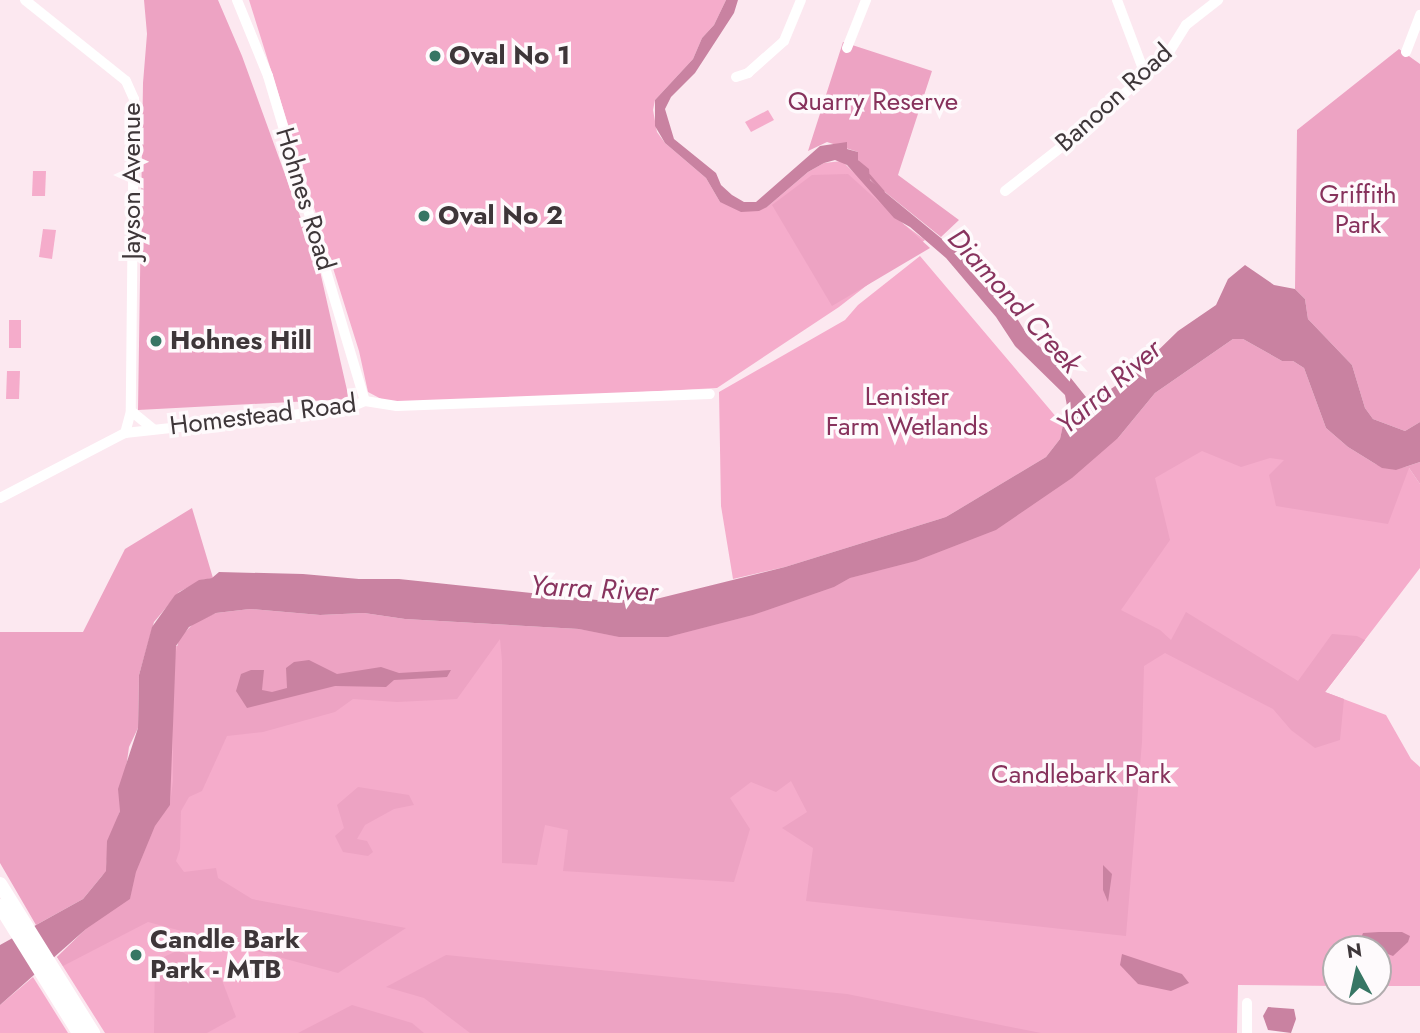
<!DOCTYPE html>
<html>
<head>
<meta charset="utf-8">
<style>
	body { margin:0 }
	#map { position:relative; width:1420px; height:1033px; overflow:hidden; background:#fce8f0; font-family:Jost,sans-serif }
	div>[style] { position:absolute }
	.green>* { inset:0; background:#f5accb }
	.forest>* { inset:0; background:#eda3c3 }
	.water>* { inset:0; background:#c982a1 }
	.stream>* { height:2.5px; margin:-1.25px; padding:0 1.25px; transform-origin:1.25px; border-radius:1.25px; background:#c982a1 }
	.minor>* { height:10px; margin:-5px; padding:0 5px; transform-origin:5px; border-radius:5px; background:#fff }
	.primary>* { height:14px; margin:-7px; padding:0 7px; transform-origin:7px; border-radius:7px; background:#fff }
	.dots>* { width:19px; height:19px; translate:-50% -50%; box-sizing:border-box; border:4px solid #fefafc; border-radius:50% }
	span { translate:-50% -50%; white-space:nowrap; text-align:center; line-height:1.15; -webkit-text-stroke:7px #fefafc; paint-order:stroke }
	.poi-label { font-size:26px; color:#3e3639; font-weight:700 }
	.left { translate:0 -50%; text-align:left }
	.street-label { font-size:26px; color:#3e3639 }
	.park-label { font-size:26px; color:#87325c }
	.water-label { font-size:28px; color:#88335e; font-style:italic }
	.north { position:absolute; left:1322px; top:935px; width:70px; height:70px; box-sizing:border-box; background:#fefafc; border:2px solid #b1acae; border-radius:50%; rotate:352deg; font-size:19px; font-weight:700; line-height:28px; text-align:center; color:#3e3639 }
	.north::after { content:''; display:block; margin:auto; width:24px; height:32px; background:#377664; clip-path:polygon(50% 0,100% 100%,50% 72%,0 100%) }
</style>
</head>
<body>
<div id="map">
	<div class="green">
		<div style="clip-path:polygon(249px 0,726px 0,714px 25px,702px 38px,693px 59px,655px 100px,653px 110px,657px 132px,665px 143px,706px 178px,720px 202px,767px 207px,808px 172px,824px 163px,842px 161px,876px 194px,894px 217px,925px 240px,839px 307px,717px 388px,422px 404px,385px 401px,368px 392px,359px 351px)"></div>
		<div style="clip-path:polygon(768px 110px,774px 120px,751px 132px,745px 122px)"></div>
		<div style="clip-path:polygon(33px 171px,46px 171px,45px 196px,32px 196px)"></div>
		<div style="clip-path:polygon(43px 229px,56px 230px,52px 259px,39px 257px)"></div>
		<div style="clip-path:polygon(920px 256px,1063px 425px,1060px 439px,1046px 457px,946px 517px,785px 567px,733px 579px,721px 506px,719px 392px,845px 320px,858px 305px)"></div>
		<div style="clip-path:polygon(9px 320px,21px 320px,21px 348px,9px 348px)"></div>
		<div style="clip-path:polygon(7px 371px,20px 371px,19px 399px,6px 399px)"></div>
		<div style="clip-path:polygon(1118px 438px,1409px 468px,1420px 484px,1420px 568px,1325px 692px,1386px 715px,1411px 759px,1420px 767px,1420px 986px,1378px 986px,1378px 949px,1336px 949px,1336px 986px,1238px 985px,1237px 1033px,105px 1033px,57px 957px,86px 929px,176px 646px,712px 624px)"></div>
		<div style="clip-path:polygon(33px 977px,68px 1033px,0 1033px,0 1005px)"></div>
	</div>
	<div class="forest">
		<div style="clip-path:polygon(144px 0,218px 0,242px 56px,320px 271px,349px 399px,138px 410px,143px 83px,147px 34px)"></div>
		<div style="clip-path:polygon(843px 42px,932px 71px,898px 175px,959px 220px,941px 237px,870px 180px,858px 160px,858px 152px,827px 142px,808px 151px)"></div>
		<div style="clip-path:polygon(1399px 49px,1420px 64px,1420px 422px,1405px 431px,1373px 419px,1365px 408px,1352px 365px,1308px 319px,1305px 299px,1295px 289px,1297px 130px)"></div>
		<div style="clip-path:polygon(848px 174px,930px 248px,832px 306px,772px 205px,812px 175px)"></div>
		<div style="clip-path:polygon(1233px 339px,1243px 339px,1282px 361px,1293px 361px,1304px 368px,1326px 428px,1348px 447px,1382px 468px,1396px 470px,1420px 462px,1420px 484px,1409px 468px,1388px 524px,1276px 506px,1269px 475px,1284px 460px,1270px 458px,1241px 467px,1202px 451px,1155px 478px,1170px 540px,1121px 610px,1160px 630px,1171px 640px,1186px 612px,1298px 681px,1332px 634px,1357px 636px,1365px 640px,1325px 692px,1344px 699px,1340px 740px,1315px 748px,1291px 730px,1273px 709px,1165px 653px,1144px 666px,1142px 742px,1126px 936px,806px 901px,813px 848px,782px 828px,807px 812px,791px 781px,776px 792px,751px 782px,730px 798px,750px 829px,734px 882px,563px 871px,568px 830px,545px 825px,537px 865px,502px 863px,502px 661px,500px 639px,457px 699px,397px 702px,353px 699px,335px 712px,263px 732px,227px 736px,202px 791px,189px 797px,181px 811px,180px 849px,176px 861px,184px 872px,216px 868px,218px 878px,252px 899px,406px 928px,338px 973px,148px 922px,63px 966px,57px 957px,86px 929px,130px 899px,136px 872px,155px 826px,170px 805px,173px 781px,173px 666px,179px 638px,195px 622px,216px 613px,250px 609px,320px 615px,364px 613px,405px 619px,579px 629px,619px 637px,668px 637px,753px 615px,834px 587px,850px 578px,916px 561px,996px 530px,1072px 478px,1118px 438px,1155px 393px)"></div>
		<div style="clip-path:polygon(192px 508px,213px 578px,202px 580px,179px 592px,154px 622px,139px 675px,138px 728px,129px 747px,120px 811px,108px 846px,106px 871px,83px 899px,36px 925px,0 863px,0 632px,83px 632px,125px 549px)"></div>
		<div style="clip-path:polygon(358px 787px,409px 795px,414px 805px,394px 809px,365px 825px,357px 839px,367px 841px,373px 852px,368px 856px,343px 852px,335px 836px,344px 828px,337px 805px)"></div>
		<div style="clip-path:polygon(179px 950px,220px 975px,236px 1017px,207px 1033px,154px 1033px,155px 961px)"></div>
		<div style="clip-path:polygon(446px 955px,847px 994px,1041px 1033px,470px 1033px,424px 998px,386px 987px)"></div>
		<div style="clip-path:polygon(352px 1005px,412px 1023px,424px 1033px,298px 1033px)"></div>
	</div>
	<div class="water">
		<div style="clip-path:polygon(726px 0,738px 0,734px 13px,695px 73px,671px 97px,665px 109px,674px 139px,716px 173px,721px 185px,732px 195px,744px 202px,756px 202px,820px 146px,847px 142px,847px 149px,858px 152px,858px 160px,869px 169px,870px 180px,969px 261px,989px 288px,1013px 312px,1028px 336px,1062px 367px,1086px 397px,1094px 401px,1139px 369px,1178px 331px,1216px 305px,1228px 279px,1245px 265px,1274px 285px,1295px 289px,1305px 299px,1308px 319px,1352px 365px,1365px 408px,1373px 419px,1405px 431px,1420px 422px,1420px 462px,1396px 470px,1382px 468px,1348px 447px,1326px 428px,1304px 368px,1293px 361px,1282px 361px,1243px 339px,1233px 339px,1155px 393px,1118px 438px,1072px 478px,996px 530px,916px 561px,850px 578px,834px 587px,753px 615px,668px 637px,619px 637px,579px 629px,405px 619px,364px 613px,320px 615px,250px 609px,216px 613px,189px 627px,176px 646px,170px 805px,155px 826px,136px 872px,130px 899px,86px 929px,0 1005px,0 945px,83px 899px,106px 871px,107px 841px,120px 811px,118px 789px,138px 728px,139px 675px,152px 627px,175px 595px,199px 580px,212px 578px,219px 572px,303px 574px,359px 579px,399px 579px,597px 600px,652px 600px,785px 567px,946px 517px,1046px 457px,1060px 439px,1067px 406px,1065px 395px,1015px 346px,996px 317px,946px 258px,910px 227px,894px 218px,847px 165px,835px 160px,824px 163px,808px 172px,767px 207px,759px 211px,741px 212px,720px 202px,706px 178px,665px 143px,655px 126px,655px 100px,693px 59px,702px 38px,714px 25px)"></div>
		<div style="clip-path:polygon(309px 660px,337px 674px,381px 667px,399px 673px,451px 670px,447px 677px,394px 680px,386px 687px,335px 686px,247px 708px,236px 691px,241px 674px,251px 670px,264px 670px,262px 690px,272px 692px,287px 688px,286px 668px,294px 662px)"></div>
		<div style="clip-path:polygon(1103px 865px,1112px 874px,1108px 902px,1103px 890px)"></div>
		<div style="clip-path:polygon(1379px 932px,1402px 932px,1410px 936px,1408px 942px,1393px 956px,1367px 946px,1361px 938px,1363px 933px)"></div>
		<div style="clip-path:polygon(1122px 954px,1182px 974px,1189px 983px,1171px 991px,1138px 984px,1120px 965px)"></div>
		<div style="clip-path:polygon(1268px 1007px,1294px 1009px,1296px 1019px,1291px 1033px,1268px 1030px,1263px 1016px)"></div>
	</div>
	<div class="stream">
		<div style="left:869px;top:175px;width:21px;rotate:49deg"></div>
	</div>
	<div class="minor">
		<div style="left:25px;top:0;width:129px;rotate:38.7deg"></div>
		<div style="left:126px;top:81px;width:20px;rotate:66deg"></div>
		<div style="left:134px;top:99px;width:312px;rotate:90.6deg"></div>
		<div style="left:131px;top:411px;width:23px;rotate:105deg"></div>
		<div style="left:237px;top:0;width:82px;rotate:67.8deg"></div>
		<div style="left:268px;top:76px;width:339px;rotate:73.4deg"></div>
		<div style="left:1117px;top:0;width:79px;rotate:69.3deg"></div>
		<div style="left:847px;top:48px;width:52px;rotate:-68.4deg"></div>
		<div style="left:1406px;top:52px;width:40px;rotate:-69deg"></div>
		<div style="left:736px;top:77px;width:13px;rotate:-18deg"></div>
		<div style="left:748px;top:73px;width:48px;rotate:-41.6deg"></div>
		<div style="left:784px;top:41px;width:44px;rotate:-67.5deg"></div>
		<div style="left:1005px;top:191px;width:93px;rotate:-38deg"></div>
		<div style="left:1078px;top:134px;width:117px;rotate:-41.2deg"></div>
		<div style="left:1166px;top:57px;width:38px;rotate:-58deg"></div>
		<div style="left:1186px;top:25px;width:41px;rotate:-38deg"></div>
		<div style="left:131px;top:411px;width:28px;rotate:39deg"></div>
		<div style="left:0;top:498px;width:141px;rotate:-27.5deg"></div>
		<div style="left:125px;top:433px;width:222px;rotate:-6.2deg"></div>
		<div style="left:346px;top:409px;width:21px;rotate:-23deg"></div>
		<div style="left:365px;top:401px;width:32px;rotate:9deg"></div>
		<div style="left:397px;top:406px;width:313px;rotate:-2.2deg"></div>
		<div style="left:1247px;top:1033px;width:30px;rotate:-90deg"></div>
	</div>
	<div class="primary">
		<div style="left:0;top:884px;width:176px;rotate:58deg"></div>
		<div style="left:0;top:906px;width:150px;rotate:58.1deg"></div>
	</div>
	<div class="dots">
		<div style="left:435px;top:56px;background:#377664"></div>
		<div style="left:424px;top:216px;background:#377664"></div>
		<div style="left:156px;top:341px;background:#377664"></div>
		<div style="left:136px;top:955px;background:#377664"></div>
	</div>
	<div class="poi-label">
		<span class="left" style="left:449px;top:56px">Oval No 1</span>
		<span class="left" style="left:438px;top:216px">Oval No 2</span>
		<span class="left" style="left:170px;top:341px">Hohnes Hill</span>
		<span class="left" style="left:150px;top:955px">Candle Bark<br>Park - MTB</span>
	</div>
	<div class="street-label">
		<span style="left:1114px;top:98px;rotate:-42deg">Banoon Road</span>
		<span style="left:132px;top:181px;rotate:-90deg">Jayson Avenue</span>
		<span style="left:305px;top:199px;rotate:73deg">Hohnes Road</span>
		<span style="left:263px;top:415px;rotate:-7deg">Homestead Road</span>
	</div>
	<div class="park-label">
		<span style="left:873px;top:102px">Quarry Reserve</span>
		<span style="left:1358px;top:210px">Griffith<br>Park</span>
		<span style="left:907px;top:412px">Lenister<br>Farm Wetlands</span>
		<span style="left:1081px;top:775px">Candlebark Park</span>
	</div>
	<div class="water-label">
		<span style="left:1014px;top:301px;rotate:48deg">Diamond Creek</span>
		<span style="left:1109px;top:387px;rotate:-41deg">Yarra River</span>
		<span style="left:594px;top:589px;rotate:3deg">Yarra River</span>
	</div>
	<div class="north">N</div>
</div>
</body>
</html>
